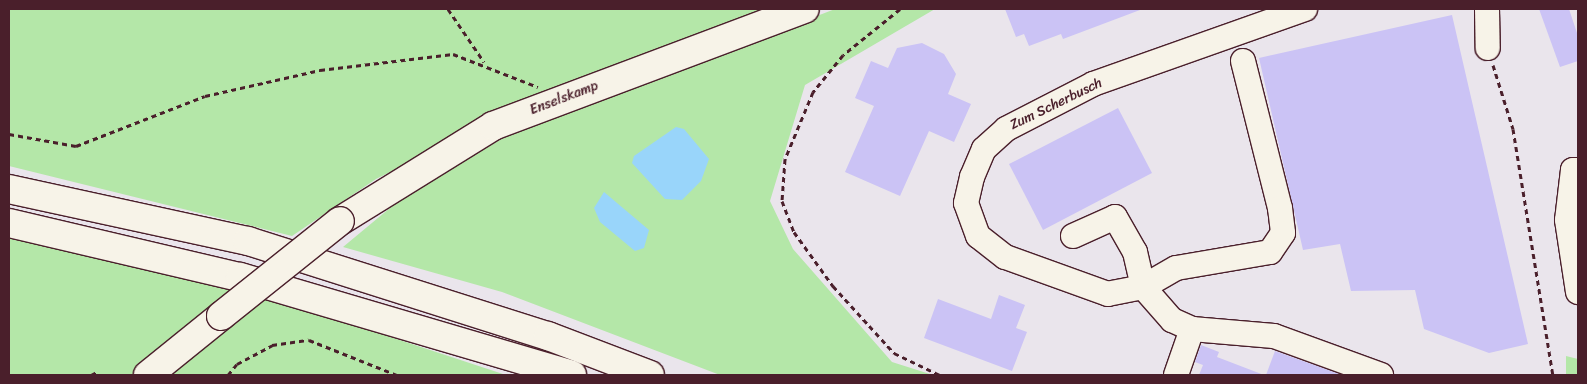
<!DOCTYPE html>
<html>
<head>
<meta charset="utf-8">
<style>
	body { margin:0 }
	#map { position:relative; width:1587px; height:384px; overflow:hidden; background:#eae5ec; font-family:Sriracha,sans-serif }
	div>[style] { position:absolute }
	.green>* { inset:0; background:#b4e7a8 }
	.water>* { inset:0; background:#99d5fa }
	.building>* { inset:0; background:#cbc3f5 }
	.path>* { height:3px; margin-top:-1.5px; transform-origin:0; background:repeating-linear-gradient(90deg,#4a1f2b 0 5px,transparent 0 9px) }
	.roads { filter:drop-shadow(1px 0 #4a1f2b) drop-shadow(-1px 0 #4a1f2b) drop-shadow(0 1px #4a1f2b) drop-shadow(0 -1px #4a1f2b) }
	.minor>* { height:24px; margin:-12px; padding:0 12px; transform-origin:12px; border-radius:12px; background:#f7f3e8 }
	.major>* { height:28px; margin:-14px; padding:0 14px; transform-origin:14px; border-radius:14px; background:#f7f3e8 }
	.highway>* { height:28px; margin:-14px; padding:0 14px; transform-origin:14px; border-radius:14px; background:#f7f3e8 }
	.bridges { filter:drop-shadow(1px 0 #4a1f2b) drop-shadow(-1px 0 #4a1f2b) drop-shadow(0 1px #4a1f2b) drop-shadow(0 -1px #4a1f2b) }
	.major-bridge>* { height:28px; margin:-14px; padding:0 14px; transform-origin:14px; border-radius:14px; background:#f7f3e8 }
	span { translate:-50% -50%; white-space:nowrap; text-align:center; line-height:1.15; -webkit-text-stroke:4.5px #f7f3e8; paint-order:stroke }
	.street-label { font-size:14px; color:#4a1f2b }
	.frame { position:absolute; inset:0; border:10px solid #4a1f2b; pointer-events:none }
</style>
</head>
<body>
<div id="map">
	<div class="green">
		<div style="clip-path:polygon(9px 9px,786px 9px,490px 123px,376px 179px,292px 236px,9px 166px)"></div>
		<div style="clip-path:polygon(835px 9px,935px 9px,805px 85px,770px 201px,793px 249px,892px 362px,933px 375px,720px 375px,502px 292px,343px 247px,402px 198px,508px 135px)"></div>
		<div style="clip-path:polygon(9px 234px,239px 287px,506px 375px,9px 375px)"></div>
		<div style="clip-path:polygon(1566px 356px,1578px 359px,1578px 375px,1566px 375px)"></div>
	</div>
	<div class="water">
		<div style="clip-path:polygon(676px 127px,684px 129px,709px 159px,701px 181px,682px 200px,665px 199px,632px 163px,634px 156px)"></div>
		<div style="clip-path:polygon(604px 192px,649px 230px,644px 248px,635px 251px,600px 222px,594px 208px)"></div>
	</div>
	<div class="building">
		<div style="clip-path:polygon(1005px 9px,1140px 9px,1140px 10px,1063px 39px,1061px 34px,1029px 46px,1024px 34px,1016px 37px)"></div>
		<div style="clip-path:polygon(1539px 9px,1569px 9px,1578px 36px,1578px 61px,1560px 67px)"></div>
		<div style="clip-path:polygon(1452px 15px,1528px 344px,1489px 353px,1424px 329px,1415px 290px,1351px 291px,1340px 244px,1303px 250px,1259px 58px)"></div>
		<div style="clip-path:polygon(922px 43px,944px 54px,956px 74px,948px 94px,971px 104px,954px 142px,929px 131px,900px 196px,845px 172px,874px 106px,855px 98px,871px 61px,888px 68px,897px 48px)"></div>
		<div style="clip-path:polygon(1118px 108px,1152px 173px,1043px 230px,1009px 164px)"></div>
		<div style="clip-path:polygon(999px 295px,1025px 305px,1016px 328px,1027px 332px,1012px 371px,924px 338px,938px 299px,991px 319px)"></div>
		<div style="clip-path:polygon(1201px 345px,1219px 352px,1217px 357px,1264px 375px,1199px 375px,1203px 365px,1195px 362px)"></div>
		<div style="clip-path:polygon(1275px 351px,1342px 375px,1266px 375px)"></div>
	</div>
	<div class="path">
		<div style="left:448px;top:9px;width:64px;rotate:55.8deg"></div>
		<div style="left:900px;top:9px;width:73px;rotate:141.1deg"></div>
		<div style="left:843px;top:55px;width:48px;rotate:129deg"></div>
		<div style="left:813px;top:92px;width:73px;rotate:112.7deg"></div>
		<div style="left:785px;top:159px;width:42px;rotate:94.1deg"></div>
		<div style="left:782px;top:201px;width:33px;rotate:69deg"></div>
		<div style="left:794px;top:232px;width:67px;rotate:54.2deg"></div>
		<div style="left:833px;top:286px;width:91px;rotate:47.7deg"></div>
		<div style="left:894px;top:353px;width:51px;rotate:25.6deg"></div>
		<div style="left:1493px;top:65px;width:67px;rotate:72.6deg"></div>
		<div style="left:1513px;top:129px;width:249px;rotate:80.8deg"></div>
		<div style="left:9px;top:134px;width:68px;rotate:10.2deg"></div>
		<div style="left:76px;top:146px;width:138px;rotate:-21.2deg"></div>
		<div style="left:205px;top:96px;width:118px;rotate:-12.7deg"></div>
		<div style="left:320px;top:70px;width:134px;rotate:-6.9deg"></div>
		<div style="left:453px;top:54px;width:91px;rotate:21.2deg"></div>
		<div style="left:91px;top:375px;width:7px;rotate:-27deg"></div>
		<div style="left:228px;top:375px;width:14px;rotate:-51deg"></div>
		<div style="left:237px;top:364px;width:40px;rotate:-28deg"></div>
		<div style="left:272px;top:345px;width:37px;rotate:-8deg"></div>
		<div style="left:309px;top:340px;width:95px;rotate:21.7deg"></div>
	</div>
	<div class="roads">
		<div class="minor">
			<div style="left:1487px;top:9px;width:39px;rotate:89deg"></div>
			<div style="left:1243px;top:61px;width:152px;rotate:75.9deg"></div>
			<div style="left:1280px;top:208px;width:25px;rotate:83deg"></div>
			<div style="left:1283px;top:233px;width:23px;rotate:124deg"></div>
			<div style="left:1270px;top:252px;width:95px;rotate:170.3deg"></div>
			<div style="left:1176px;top:268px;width:38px;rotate:150deg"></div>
			<div style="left:1143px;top:287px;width:36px;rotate:169deg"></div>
			<div style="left:1108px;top:294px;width:109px;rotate:-160.2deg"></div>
			<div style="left:1005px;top:257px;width:34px;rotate:-142deg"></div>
			<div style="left:978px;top:236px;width:35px;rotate:-110deg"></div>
			<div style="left:966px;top:203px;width:27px;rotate:-77deg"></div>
			<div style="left:972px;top:177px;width:30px;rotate:-67deg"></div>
			<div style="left:984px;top:149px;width:30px;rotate:-42deg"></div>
			<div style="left:1006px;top:129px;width:98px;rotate:-27.3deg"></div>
			<div style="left:1093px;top:84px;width:225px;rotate:-19.5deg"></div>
			<div style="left:1578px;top:170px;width:5px;rotate:180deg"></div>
			<div style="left:1573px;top:170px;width:50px;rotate:96.8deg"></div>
			<div style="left:1567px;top:220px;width:73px;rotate:81.3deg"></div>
			<div style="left:1073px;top:236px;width:46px;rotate:-24.3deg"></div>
			<div style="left:1115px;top:217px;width:40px;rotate:60.3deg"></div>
			<div style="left:1135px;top:252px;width:36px;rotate:77deg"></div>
			<div style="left:1143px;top:287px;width:44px;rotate:48.7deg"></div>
			<div style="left:1172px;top:320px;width:22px;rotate:24deg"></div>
			<div style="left:1192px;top:329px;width:82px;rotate:4.9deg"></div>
			<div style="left:1274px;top:336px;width:114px;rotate:20deg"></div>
			<div style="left:1176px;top:375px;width:49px;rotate:-70.8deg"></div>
		</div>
		<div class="major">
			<div style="left:340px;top:221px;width:180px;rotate:-31.8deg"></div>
			<div style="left:493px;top:126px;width:333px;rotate:-20.6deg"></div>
			<div style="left:148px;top:375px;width:94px;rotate:-38.9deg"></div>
		</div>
		<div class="highway">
			<div style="left:9px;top:189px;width:245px;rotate:12.3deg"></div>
			<div style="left:248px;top:241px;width:315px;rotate:17.6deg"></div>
			<div style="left:548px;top:336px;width:109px;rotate:20.9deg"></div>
			<div style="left:9px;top:223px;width:237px;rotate:13.2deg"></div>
			<div style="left:240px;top:277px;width:346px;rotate:16.4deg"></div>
		</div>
	</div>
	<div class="bridges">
		<div class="major-bridge">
			<div style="left:221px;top:316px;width:152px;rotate:-38.6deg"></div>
		</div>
	</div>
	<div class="street-label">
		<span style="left:564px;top:98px;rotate:-21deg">Enselskamp</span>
		<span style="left:1056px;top:104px;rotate:-26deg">Zum Scherbusch</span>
	</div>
	<div class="frame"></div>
</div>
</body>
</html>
